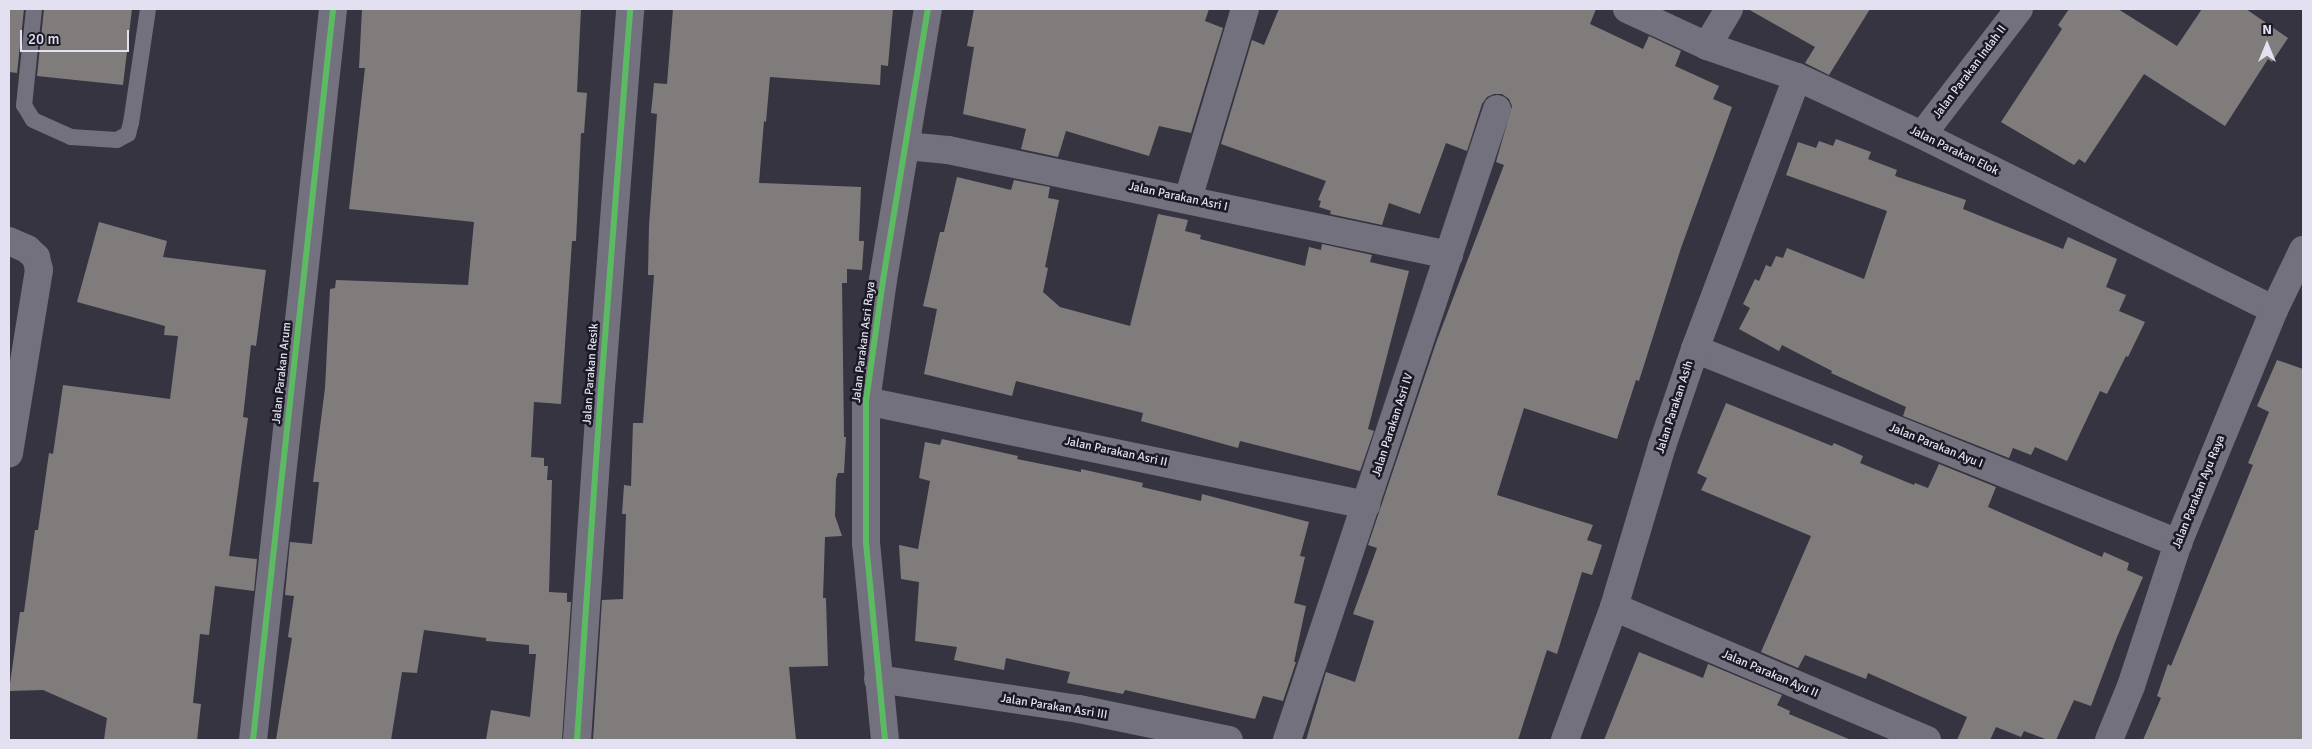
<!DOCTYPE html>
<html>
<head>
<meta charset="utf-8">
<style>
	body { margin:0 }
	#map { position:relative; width:2312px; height:749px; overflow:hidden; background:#363441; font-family:Signika,sans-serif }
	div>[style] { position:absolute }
	.building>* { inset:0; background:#817c7c }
	.lane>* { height:16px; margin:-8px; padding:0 8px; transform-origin:8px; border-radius:8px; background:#73717e }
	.street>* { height:28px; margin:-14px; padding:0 14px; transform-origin:14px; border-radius:14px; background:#73717e }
	.cycleway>* { height:6px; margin:-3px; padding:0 3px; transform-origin:3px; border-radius:3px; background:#5cba63 }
	span { translate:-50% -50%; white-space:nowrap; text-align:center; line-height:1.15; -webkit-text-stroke:5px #1a1924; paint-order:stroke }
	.street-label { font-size:12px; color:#e3e1f1 }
	.frame { position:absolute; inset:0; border:10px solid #e3e1f1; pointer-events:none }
	.north { position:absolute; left:2242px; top:20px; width:50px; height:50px; -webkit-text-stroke:4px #1a1924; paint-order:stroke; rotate:0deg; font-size:14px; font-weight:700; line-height:20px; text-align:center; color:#e3e1f1 }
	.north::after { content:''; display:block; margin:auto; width:18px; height:22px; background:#e3e1f1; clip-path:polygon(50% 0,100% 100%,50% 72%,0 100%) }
	.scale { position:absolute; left:20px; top:30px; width:109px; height:22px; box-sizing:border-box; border:2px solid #e3e1f1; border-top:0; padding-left:6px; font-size:15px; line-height:18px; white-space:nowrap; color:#e3e1f1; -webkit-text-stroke:4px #1a1924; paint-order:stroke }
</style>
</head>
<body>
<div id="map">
	<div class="building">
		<div style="clip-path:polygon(9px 9px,24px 9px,17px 73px,9px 72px)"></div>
		<div style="clip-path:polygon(44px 9px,132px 9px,123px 85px,37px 76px)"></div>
		<div style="clip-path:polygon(362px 9px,581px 9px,577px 92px,587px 93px,584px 133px,581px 133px,576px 241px,572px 241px,561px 404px,534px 402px,531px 457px,544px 458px,544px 466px,548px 466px,547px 480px,552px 480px,549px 592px,567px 593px,567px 602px,571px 602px,562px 740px,486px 740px,491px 710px,530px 717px,536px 654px,529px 654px,529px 645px,486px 641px,486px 638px,424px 630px,417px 673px,402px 672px,391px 740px,276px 740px,292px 638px,288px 637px,294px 596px,285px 595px,290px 542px,312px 544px,319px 482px,313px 482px,325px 388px,330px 289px,335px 288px,336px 280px,468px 285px,474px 222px,349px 209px,365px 68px,359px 68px)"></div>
		<div style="clip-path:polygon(673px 9px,893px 9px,888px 66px,881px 65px,880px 85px,770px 77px,766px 122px,764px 121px,759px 183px,861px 187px,859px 241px,864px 241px,862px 270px,847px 269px,847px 283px,842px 283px,844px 437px,846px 437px,844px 473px,838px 473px,836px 479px,835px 516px,842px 536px,825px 537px,823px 598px,826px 598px,828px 666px,789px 667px,796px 740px,593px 740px,602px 600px,623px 599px,626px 514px,622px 514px,624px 485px,631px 486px,633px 423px,643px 423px,654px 275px,648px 275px,649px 226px,657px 114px,651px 113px,654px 83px,667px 84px)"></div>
		<div style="clip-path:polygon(974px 9px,1209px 9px,1205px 21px,1223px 28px,1191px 133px,1159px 126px,1149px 156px,1066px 131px,1058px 157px,1021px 149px,1026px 129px,963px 114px,974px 47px,967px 46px)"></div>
		<div style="clip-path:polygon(1279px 9px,1596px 9px,1590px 24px,1643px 49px,1649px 36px,1681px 51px,1675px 66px,1719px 86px,1713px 99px,1732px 107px,1681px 248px,1639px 381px,1636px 380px,1617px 439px,1524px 408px,1497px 495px,1593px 525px,1587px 540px,1602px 545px,1592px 575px,1582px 572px,1557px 654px,1547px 650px,1518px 740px,1306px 740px,1326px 672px,1355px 682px,1374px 621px,1353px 614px,1377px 548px,1368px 545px,1437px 340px,1504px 165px,1496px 162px,1512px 106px,1509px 99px,1502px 94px,1494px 94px,1487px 97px,1482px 104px,1467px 151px,1446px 143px,1420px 214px,1389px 203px,1382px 225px,1330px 214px,1331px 211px,1319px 207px,1321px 201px,1318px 200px,1326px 181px,1221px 144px,1252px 40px,1264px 45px)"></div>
		<div style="clip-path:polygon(1748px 9px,1870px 9px,1829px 75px,1805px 63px,1815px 47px)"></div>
		<div style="clip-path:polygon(2069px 9px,2118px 9px,2177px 46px,2202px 9px,2246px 9px,2288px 38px,2272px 62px,2268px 59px,2225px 126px,2144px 74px,2085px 163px,2079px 159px,2074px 165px,2001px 122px,2062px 29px,2058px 25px)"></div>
		<div style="clip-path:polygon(1836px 139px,1871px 152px,1868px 159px,1897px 170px,1895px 176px,1966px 200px,1963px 209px,2063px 249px,2068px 237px,2117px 259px,2106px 287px,2126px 295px,2119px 311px,2145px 322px,2128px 357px,2126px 356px,2107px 394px,2100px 391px,2067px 461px,2035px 447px,2031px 455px,2013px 448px,2009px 458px,1903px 416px,1906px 407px,1831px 373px,1832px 371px,1782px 345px,1779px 351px,1739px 329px,1750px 308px,1743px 304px,1755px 279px,1759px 281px,1766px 265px,1771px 267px,1776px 256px,1783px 258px,1787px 248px,1864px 279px,1887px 211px,1786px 175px,1798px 142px,1816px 148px,1819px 141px,1833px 146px)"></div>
		<div style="clip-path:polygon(957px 177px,1011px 190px,1014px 180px,1050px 187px,1048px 198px,1059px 200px,1045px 267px,1048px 268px,1043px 292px,1060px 307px,1130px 326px,1158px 214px,1188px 220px,1185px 231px,1201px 235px,1200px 239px,1305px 266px,1309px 247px,1321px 250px,1322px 244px,1372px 255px,1370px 262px,1409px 271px,1368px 429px,1374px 431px,1360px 471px,1240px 441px,1238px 448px,1141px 421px,1143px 413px,1016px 381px,1012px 396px,924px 374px,937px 309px,923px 306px,940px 232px,944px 232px)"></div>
		<div style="clip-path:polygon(99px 222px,167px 241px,163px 257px,266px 270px,256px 346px,251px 345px,243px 417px,248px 418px,229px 556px,257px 559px,254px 591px,215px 586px,209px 635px,200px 634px,193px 703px,201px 704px,197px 740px,104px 740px,107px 718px,43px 690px,9px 691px,20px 612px,24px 612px,35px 530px,38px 530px,49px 453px,53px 454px,63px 385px,170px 399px,178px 336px,164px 335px,165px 326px,77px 302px)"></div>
		<div style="clip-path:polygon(2277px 360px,2303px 369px,2303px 740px,2143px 740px,2161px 698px,2157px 696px,2168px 664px,2171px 666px,2253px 465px,2248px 463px,2269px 412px,2257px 406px)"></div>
		<div style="clip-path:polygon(1726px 403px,1832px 446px,1834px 443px,1863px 456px,1860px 463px,1914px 485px,1915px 483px,1928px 488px,1939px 464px,1996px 487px,1988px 507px,2102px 557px,2104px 552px,2129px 563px,2127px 570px,2143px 577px,2117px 637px,2091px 706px,2074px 700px,2056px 740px,2048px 740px,2024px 731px,2021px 737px,1996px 727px,1990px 740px,1957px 740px,1967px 717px,1868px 673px,1866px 679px,1805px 655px,1798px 668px,1761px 652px,1811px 536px,1701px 490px,1707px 478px,1697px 473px)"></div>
		<div style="clip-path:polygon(942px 439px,1018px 456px,1017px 459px,1081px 472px,1081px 469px,1143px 483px,1142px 487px,1201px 501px,1202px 494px,1309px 522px,1300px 556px,1305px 557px,1294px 603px,1306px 606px,1294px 662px,1296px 662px,1283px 701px,1263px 696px,1255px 719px,1125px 690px,1123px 694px,1067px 683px,1070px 672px,1006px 658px,1004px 670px,954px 660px,957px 647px,915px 641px,919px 582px,901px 579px,899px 545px,918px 549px,930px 481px,919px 478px,925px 442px,940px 445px)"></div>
		<div style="clip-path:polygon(1639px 652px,1703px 678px,1708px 664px,1782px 695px,1777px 705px,1790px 711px,1789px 714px,1851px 740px,1604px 740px)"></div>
	</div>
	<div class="lane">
		<div style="left:34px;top:9px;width:97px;rotate:95.9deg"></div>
		<div style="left:24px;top:105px;width:17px;rotate:59deg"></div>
		<div style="left:33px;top:120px;width:42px;rotate:24.1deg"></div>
		<div style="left:71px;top:137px;width:46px;rotate:3.7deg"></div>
		<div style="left:117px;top:140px;width:13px;rotate:-29deg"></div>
		<div style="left:128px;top:134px;width:11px;rotate:-75deg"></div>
		<div style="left:131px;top:123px;width:115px;rotate:-81.5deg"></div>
	</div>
	<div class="street">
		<div style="left:1627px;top:9px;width:88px;rotate:24.8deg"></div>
		<div style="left:1707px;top:46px;width:95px;rotate:19deg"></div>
		<div style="left:1797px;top:77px;width:138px;rotate:24.9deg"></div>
		<div style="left:1922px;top:135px;width:393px;rotate:26.4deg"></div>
		<div style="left:1707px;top:46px;width:43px;rotate:-59.3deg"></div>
		<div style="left:1922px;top:135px;width:159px;rotate:-52.4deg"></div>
		<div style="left:906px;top:146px;width:42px;rotate:5.4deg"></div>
		<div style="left:948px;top:150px;width:512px;rotate:11.84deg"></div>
		<div style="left:1188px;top:199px;width:198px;rotate:-73.3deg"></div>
		<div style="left:9px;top:241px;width:20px;rotate:24deg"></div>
		<div style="left:27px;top:249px;width:12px;rotate:42deg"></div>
		<div style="left:36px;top:257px;width:13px;rotate:77deg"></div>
		<div style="left:39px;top:270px;width:186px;rotate:99.3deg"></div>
		<div style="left:1695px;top:349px;width:521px;rotate:21.88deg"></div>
		<div style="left:866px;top:401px;width:511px;rotate:11.75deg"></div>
		<div style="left:1614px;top:607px;width:340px;rotate:23deg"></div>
		<div style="left:878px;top:679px;width:203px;rotate:8.5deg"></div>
		<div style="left:1079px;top:709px;width:153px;rotate:11.7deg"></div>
		<div style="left:253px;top:740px;width:735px;rotate:-83.75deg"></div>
		<div style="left:577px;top:740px;width:365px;rotate:-86.1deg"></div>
		<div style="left:602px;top:376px;width:368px;rotate:-85.6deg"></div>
		<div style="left:885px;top:740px;width:198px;rotate:-95.5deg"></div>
		<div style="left:866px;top:543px;width:142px;rotate:-90deg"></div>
		<div style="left:866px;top:401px;width:122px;rotate:-82deg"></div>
		<div style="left:883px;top:280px;width:275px;rotate:-80.6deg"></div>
		<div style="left:1287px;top:740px;width:665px;rotate:-71.59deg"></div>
		<div style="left:1565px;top:740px;width:142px;rotate:-69.8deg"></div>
		<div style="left:1614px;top:607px;width:168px;rotate:-73.4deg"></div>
		<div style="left:1662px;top:446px;width:102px;rotate:-71.2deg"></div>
		<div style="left:1695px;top:349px;width:290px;rotate:-69.4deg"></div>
		<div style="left:2109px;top:740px;width:58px;rotate:-67.8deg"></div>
		<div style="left:2131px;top:686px;width:151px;rotate:-71.8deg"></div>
		<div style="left:2178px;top:543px;width:252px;rotate:-67.6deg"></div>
		<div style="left:2274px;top:310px;width:67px;rotate:-64.2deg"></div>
	</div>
	<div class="cycleway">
		<div style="left:253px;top:740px;width:735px;rotate:-83.75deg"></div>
		<div style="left:577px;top:740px;width:365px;rotate:-86.1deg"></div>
		<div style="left:602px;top:376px;width:368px;rotate:-85.6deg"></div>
		<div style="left:885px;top:740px;width:198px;rotate:-95.5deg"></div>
		<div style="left:866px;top:543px;width:142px;rotate:-90deg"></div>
		<div style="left:866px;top:401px;width:122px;rotate:-82deg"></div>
		<div style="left:883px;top:280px;width:275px;rotate:-80.6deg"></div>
	</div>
	<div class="street-label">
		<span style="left:1970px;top:72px;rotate:-53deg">Jalan Parakan Indah II</span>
		<span style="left:1954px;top:151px;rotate:26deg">Jalan Parakan Elok</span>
		<span style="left:1178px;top:197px;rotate:12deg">Jalan Parakan Asri I</span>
		<span style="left:864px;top:342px;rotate:-83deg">Jalan Parakan Asri Raya</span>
		<span style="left:282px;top:373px;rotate:-84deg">Jalan Parakan Arum</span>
		<span style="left:591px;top:374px;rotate:-86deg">Jalan Parakan Resik</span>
		<span style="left:1675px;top:407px;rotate:-72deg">Jalan Parakan Asih</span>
		<span style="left:1393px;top:425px;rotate:-72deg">Jalan Parakan Asri IV</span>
		<span style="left:1936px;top:446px;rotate:22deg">Jalan Parakan Ayu I</span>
		<span style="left:1116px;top:452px;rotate:12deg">Jalan Parakan Asri II</span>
		<span style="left:2199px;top:492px;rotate:-68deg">Jalan Parakan Ayu Raya</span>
		<span style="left:1770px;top:674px;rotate:23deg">Jalan Parakan Ayu II</span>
		<span style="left:1054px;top:707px;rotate:9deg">Jalan Parakan Asri III</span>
	</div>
	<div class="frame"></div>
	<div class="north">N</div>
	<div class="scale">20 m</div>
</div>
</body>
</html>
